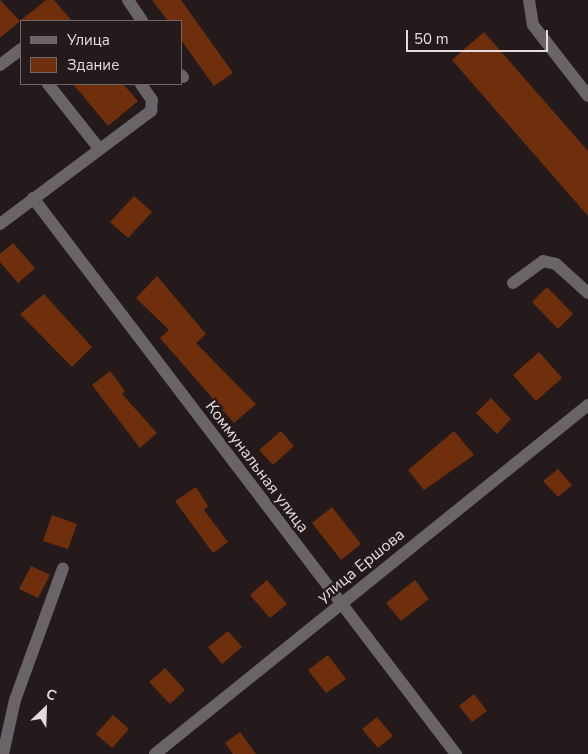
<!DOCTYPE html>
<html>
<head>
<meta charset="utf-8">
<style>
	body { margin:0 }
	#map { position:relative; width:588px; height:754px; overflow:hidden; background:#241a1b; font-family:"Nunito Sans",sans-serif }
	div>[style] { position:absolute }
	.building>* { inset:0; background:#6f2f0d }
	.minor>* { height:12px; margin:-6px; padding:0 6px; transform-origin:6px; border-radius:6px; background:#696467 }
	span { translate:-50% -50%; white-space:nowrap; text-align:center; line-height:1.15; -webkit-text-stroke:4.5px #241a1b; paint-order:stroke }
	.street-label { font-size:16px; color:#e3dbdc }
	.legend { position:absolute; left:20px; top:20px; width:162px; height:65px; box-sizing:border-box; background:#241a1b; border:1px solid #706768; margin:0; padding:6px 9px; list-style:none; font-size:15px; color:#e3dbdc }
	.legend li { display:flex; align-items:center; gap:10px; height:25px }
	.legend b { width:25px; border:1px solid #706768 }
	.north { position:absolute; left:20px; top:684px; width:50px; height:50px; -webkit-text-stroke:4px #241a1b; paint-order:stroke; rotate:24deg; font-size:14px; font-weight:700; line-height:20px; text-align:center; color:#e3dbdc }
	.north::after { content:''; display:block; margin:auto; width:18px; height:22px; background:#e3dbdc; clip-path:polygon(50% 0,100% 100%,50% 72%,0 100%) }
	.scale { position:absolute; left:406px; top:30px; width:142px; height:22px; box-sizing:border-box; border:2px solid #e3dbdc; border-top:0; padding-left:6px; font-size:15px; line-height:18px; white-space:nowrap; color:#e3dbdc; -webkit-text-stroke:4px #241a1b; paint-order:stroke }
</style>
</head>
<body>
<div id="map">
	<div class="building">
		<div style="clip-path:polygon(0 0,20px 21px,0 38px)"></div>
		<div style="clip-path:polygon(46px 0,54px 0,72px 21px,20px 21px)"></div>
		<div style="clip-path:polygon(152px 0,181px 0,233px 73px,214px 86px,181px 40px,181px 21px,168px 21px)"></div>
		<div style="clip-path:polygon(484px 32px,588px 151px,588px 216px,452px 60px)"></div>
		<div style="clip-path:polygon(73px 84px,123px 84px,138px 101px,108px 126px)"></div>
		<div style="clip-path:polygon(134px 196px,152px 212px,128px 238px,110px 222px)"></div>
		<div style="clip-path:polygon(13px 243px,35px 268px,18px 283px,0 262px,0 254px)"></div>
		<div style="clip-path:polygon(157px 276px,206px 334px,196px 343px,256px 404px,234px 423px,160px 338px,169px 330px,136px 298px)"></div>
		<div style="clip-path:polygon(547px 287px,573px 314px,558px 329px,532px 302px)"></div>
		<div style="clip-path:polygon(44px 294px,92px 347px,72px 367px,20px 314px)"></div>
		<div style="clip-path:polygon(539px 352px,562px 378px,536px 401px,513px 375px)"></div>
		<div style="clip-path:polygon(110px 371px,125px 391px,122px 394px,157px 433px,140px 448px,92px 385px)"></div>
		<div style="clip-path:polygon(491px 398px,511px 419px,497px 434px,476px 413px)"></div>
		<div style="clip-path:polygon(281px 431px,294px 446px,273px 465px,259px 450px)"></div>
		<div style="clip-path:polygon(454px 431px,474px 455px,424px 490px,408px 470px)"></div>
		<div style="clip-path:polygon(558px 469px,572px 485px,558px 497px,543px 481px)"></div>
		<div style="clip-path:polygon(196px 487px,208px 506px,204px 510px,228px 542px,213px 553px,175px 501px)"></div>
		<div style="clip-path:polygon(332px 507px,361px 544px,341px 560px,312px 523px)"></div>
		<div style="clip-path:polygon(52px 515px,77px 524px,68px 549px,43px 541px)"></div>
		<div style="clip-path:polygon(31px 566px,50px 575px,38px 598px,19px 589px)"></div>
		<div style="clip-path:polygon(267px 580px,287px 604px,270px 618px,250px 595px)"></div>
		<div style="clip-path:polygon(415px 580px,429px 599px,401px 621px,386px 603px)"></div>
		<div style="clip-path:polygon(228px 631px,242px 647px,222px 664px,208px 647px)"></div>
		<div style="clip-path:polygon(328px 655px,346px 679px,326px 693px,308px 670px)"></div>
		<div style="clip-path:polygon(165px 668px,185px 690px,170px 704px,149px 682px)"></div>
		<div style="clip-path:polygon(474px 694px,487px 711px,472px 722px,459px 706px)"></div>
		<div style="clip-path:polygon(113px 715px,129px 729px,112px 748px,96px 734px)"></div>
		<div style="clip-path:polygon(377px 717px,393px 736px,378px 748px,362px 729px)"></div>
		<div style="clip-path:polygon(240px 732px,256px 754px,233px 754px,225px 743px)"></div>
	</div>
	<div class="minor">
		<div style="left:128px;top:0;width:25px;rotate:56deg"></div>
		<div style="left:529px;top:0;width:25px;rotate:81deg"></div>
		<div style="left:533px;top:25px;width:90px;rotate:52.2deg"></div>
		<div style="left:0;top:65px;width:26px;rotate:-37deg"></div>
		<div style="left:181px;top:75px;width:3px;rotate:45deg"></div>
		<div style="left:48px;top:84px;width:80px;rotate:51.6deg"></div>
		<div style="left:33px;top:198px;width:699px;rotate:52.74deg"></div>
		<div style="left:0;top:224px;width:189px;rotate:-36.8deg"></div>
		<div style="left:151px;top:111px;width:11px;rotate:-85deg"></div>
		<div style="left:152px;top:100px;width:19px;rotate:-125deg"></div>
		<div style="left:513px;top:283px;width:37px;rotate:-36deg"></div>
		<div style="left:543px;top:261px;width:13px;rotate:13deg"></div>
		<div style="left:556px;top:264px;width:43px;rotate:42.2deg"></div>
		<div style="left:3px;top:754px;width:55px;rotate:-77.5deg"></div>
		<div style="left:15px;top:700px;width:140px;rotate:-70deg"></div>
		<div style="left:155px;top:754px;width:556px;rotate:-38.87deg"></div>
	</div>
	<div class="street-label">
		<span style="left:257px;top:467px;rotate:53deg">Коммунальная улица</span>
		<span style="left:361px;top:566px;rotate:-39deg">улица Ершова</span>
	</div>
	<ul class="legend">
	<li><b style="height:6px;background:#696467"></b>Улица</li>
	<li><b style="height:14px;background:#6f2f0d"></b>Здание</li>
	</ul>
	<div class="north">С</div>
	<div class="scale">50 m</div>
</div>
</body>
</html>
